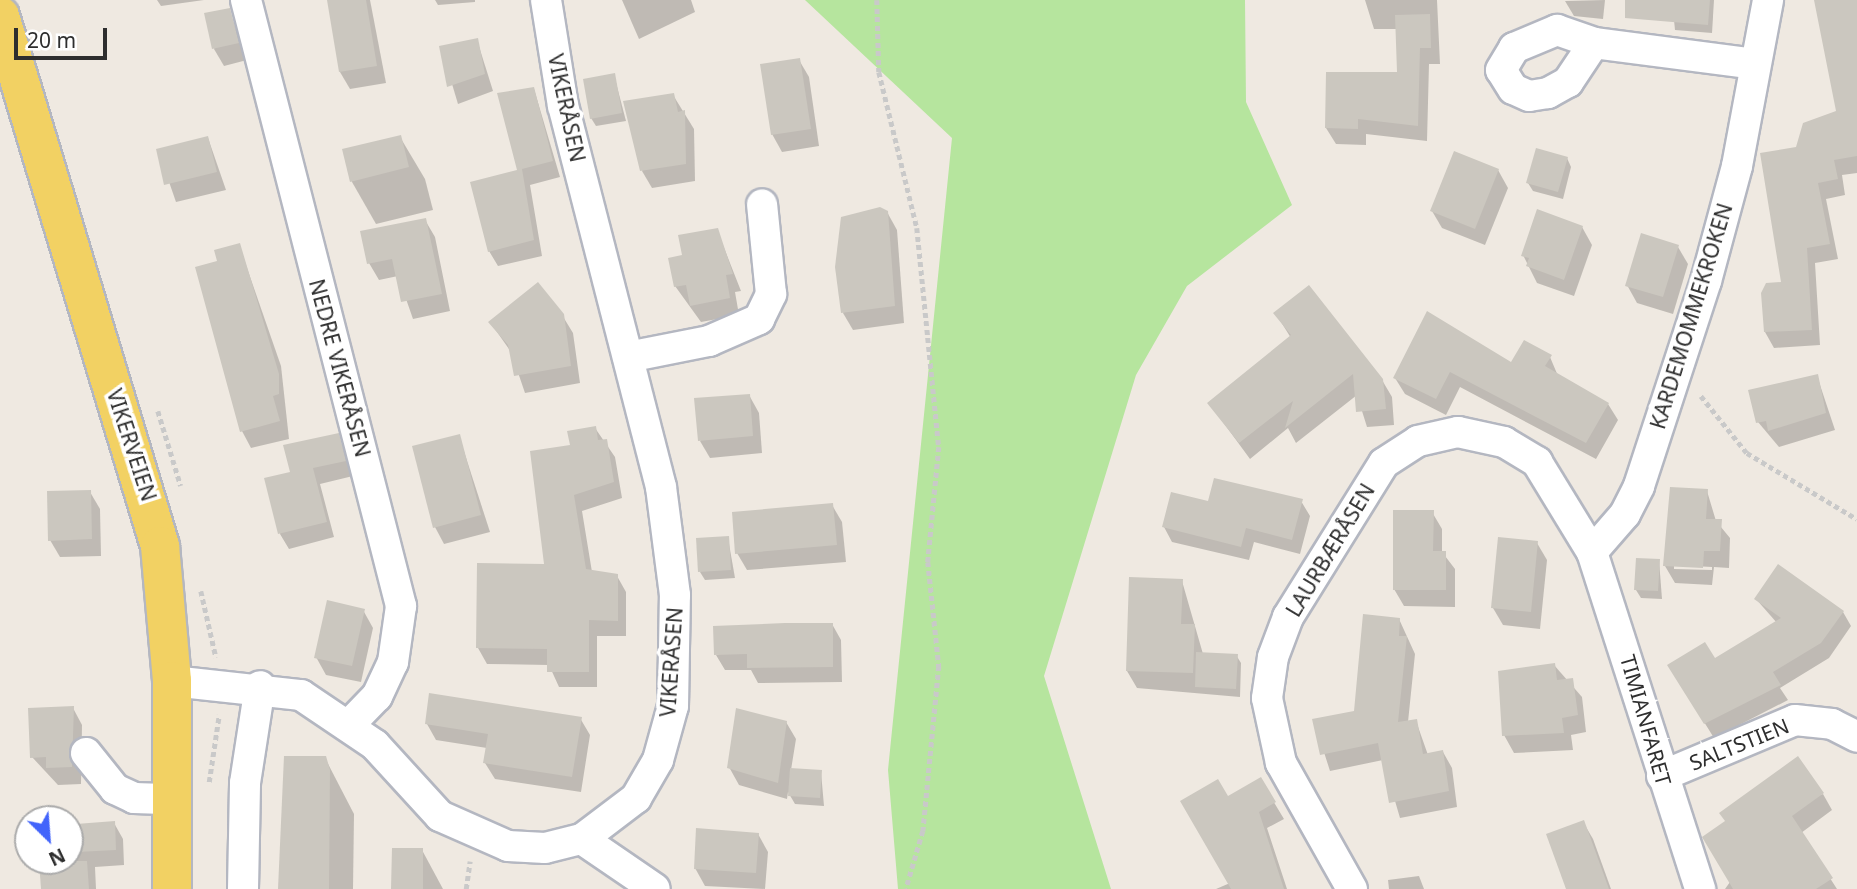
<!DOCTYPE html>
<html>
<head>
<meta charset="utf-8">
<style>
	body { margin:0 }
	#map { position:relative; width:1857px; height:889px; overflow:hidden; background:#efe9e1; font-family:"Noto Sans",sans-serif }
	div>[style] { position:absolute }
	.green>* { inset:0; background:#b6e59e }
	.shadow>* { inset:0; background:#0003 }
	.building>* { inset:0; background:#cbc7bf }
	.path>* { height:4.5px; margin-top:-2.25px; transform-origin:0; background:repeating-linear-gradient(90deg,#c9c9c9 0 5px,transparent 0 8.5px) }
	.roads { filter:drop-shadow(2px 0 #b4b7c1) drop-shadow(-2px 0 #b4b7c1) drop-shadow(0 2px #b4b7c1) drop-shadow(0 -2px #b4b7c1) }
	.minor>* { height:30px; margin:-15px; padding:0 15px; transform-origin:15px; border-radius:15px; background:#fff }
	.major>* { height:38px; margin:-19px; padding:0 19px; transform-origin:19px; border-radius:19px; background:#f2d163 }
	span { translate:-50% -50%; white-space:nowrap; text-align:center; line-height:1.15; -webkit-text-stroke:7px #fff; paint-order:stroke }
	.street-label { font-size:21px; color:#2e2e2e }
	.north { position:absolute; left:14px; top:805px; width:70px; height:70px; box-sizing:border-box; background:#fff; border:2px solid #ababab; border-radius:50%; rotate:155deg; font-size:19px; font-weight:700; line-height:28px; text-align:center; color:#2e2e2e }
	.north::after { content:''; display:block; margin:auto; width:24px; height:32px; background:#4264fb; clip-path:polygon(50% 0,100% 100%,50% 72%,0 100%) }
	.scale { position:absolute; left:14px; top:28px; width:93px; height:32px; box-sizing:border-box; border:4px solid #2e2e2e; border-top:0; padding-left:9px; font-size:21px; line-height:24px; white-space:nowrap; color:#2e2e2e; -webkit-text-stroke:5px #fff; paint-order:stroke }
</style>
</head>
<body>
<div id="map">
	<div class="green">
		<div style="clip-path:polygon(805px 0,1245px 0,1246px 102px,1292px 205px,1187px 286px,1136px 375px,1044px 676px,1111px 889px,898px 889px,888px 770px,952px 138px)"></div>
	</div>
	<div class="shadow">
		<div style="clip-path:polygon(157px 0,204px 0,161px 6px)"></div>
		<div style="clip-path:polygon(329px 0,370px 0,386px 83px,350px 89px,340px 72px)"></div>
		<div style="clip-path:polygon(435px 0,475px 0,475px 2px,438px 5px)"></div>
		<div style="clip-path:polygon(622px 0,691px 0,695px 12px,639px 39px)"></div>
		<div style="clip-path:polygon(1365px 0,1437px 0,1440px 64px,1429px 64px,1427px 141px,1366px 134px,1366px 145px,1336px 144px,1326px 128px,1399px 74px,1397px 29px,1374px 29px)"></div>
		<div style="clip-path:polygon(1605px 0,1603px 19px,1574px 16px,1565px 1px)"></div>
		<div style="clip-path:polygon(1672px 0,1714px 0,1712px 33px,1675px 30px)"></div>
		<div style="clip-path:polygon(1816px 0,1857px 0,1857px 173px,1842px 175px,1845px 195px,1826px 199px,1838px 259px,1815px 263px,1820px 345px,1774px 348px,1765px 332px,1784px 284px,1798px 148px,1838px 112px)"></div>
		<div style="clip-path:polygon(229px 10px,247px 60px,224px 66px,214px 49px)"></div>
		<div style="clip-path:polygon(477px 40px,493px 91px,458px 104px,441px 47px)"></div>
		<div style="clip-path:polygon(799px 60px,809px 77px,819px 146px,782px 152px,772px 134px)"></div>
		<div style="clip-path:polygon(614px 75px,626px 121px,596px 126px,591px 118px)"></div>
		<div style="clip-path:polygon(534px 89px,560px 177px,530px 185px,542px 256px,498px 266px,489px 251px,519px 172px)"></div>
		<div style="clip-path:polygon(673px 95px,694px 129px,695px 181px,652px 188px,642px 171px)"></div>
		<div style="clip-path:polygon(400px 137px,425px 179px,433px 210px,376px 224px,352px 182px,344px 151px)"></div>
		<div style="clip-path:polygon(208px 138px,226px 190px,176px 202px,158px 150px)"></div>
		<div style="clip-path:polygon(1567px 158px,1571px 167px,1563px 199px,1533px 191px,1528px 183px)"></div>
		<div style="clip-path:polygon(1498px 170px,1508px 188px,1485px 245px,1442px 228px,1432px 211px)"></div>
		<div style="clip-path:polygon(887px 212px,897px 230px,904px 323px,853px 330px,843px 313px)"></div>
		<div style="clip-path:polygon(425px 220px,435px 237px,450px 311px,413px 319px,398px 276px,379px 280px,369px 263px)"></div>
		<div style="clip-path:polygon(1582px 227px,1592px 245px,1574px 296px,1537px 283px,1523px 255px)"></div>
		<div style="clip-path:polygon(717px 230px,741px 291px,735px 292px,739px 315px,701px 322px,675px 286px,684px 257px)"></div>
		<div style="clip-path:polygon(239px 245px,281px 366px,289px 439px,251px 448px,242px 431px,219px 262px)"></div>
		<div style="clip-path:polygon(1678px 247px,1688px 264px,1673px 314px,1637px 303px,1627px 285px)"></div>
		<div style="clip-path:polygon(1276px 314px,1382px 380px,1392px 397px,1394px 425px,1367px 427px,1357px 395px,1296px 443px,1288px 428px,1250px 459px,1209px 403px,1291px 338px)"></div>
		<div style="clip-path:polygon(562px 315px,573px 333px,580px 383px,525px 393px,511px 352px,490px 322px)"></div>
		<div style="clip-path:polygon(1550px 357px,1558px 376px,1608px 404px,1618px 420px,1596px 459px,1460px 387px,1446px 415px,1405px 394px,1395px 378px)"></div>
		<div style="clip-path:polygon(1817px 376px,1835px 430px,1779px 447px,1758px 422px)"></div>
		<div style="clip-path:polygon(749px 395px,759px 413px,762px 453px,710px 458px,700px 441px)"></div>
		<div style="clip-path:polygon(595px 428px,615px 457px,622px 498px,582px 511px,592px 572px,617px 576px,626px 592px,626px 636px,597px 636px,597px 687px,559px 687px,549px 665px,487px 664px,478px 648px,546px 566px,572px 446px)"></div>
		<div style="clip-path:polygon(338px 435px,353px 476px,320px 484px,334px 537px,289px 549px,280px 534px,292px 473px)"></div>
		<div style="clip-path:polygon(459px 436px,490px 532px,444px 544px,435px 527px)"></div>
		<div style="clip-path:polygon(evenodd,1707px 491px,1716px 521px,1730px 538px,1729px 568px,1714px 567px,1712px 585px,1675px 583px,1665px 566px,1707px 491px,1674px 565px,1712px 567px,1712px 570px,1674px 569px,1674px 565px)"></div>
		<div style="clip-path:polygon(90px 492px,100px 509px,101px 556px,60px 557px,50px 540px)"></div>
		<div style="clip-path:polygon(1301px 501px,1310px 516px,1300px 554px,1254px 542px,1249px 560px,1172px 542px,1164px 527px,1209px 503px)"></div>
		<div style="clip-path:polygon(832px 505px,842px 522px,846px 562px,747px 570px,737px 553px)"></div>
		<div style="clip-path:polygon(1432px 512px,1442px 529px,1442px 552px,1455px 569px,1455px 607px,1404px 606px,1394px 589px)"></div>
		<div style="clip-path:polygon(728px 538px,735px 578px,705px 580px,700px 572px)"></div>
		<div style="clip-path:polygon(1537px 543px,1547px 560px,1540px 629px,1503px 625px,1493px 608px)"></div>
		<div style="clip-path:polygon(1659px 560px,1662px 599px,1641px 598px,1636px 590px)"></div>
		<div style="clip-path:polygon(1182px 581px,1203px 654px,1236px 655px,1241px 663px,1240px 697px,1137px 688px,1127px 671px)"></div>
		<div style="clip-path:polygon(1756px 599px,1843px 612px,1851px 626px,1829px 658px,1780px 688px,1788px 700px,1714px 738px,1678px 680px,1777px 623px)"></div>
		<div style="clip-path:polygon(363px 610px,373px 628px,361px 682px,326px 675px,316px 657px)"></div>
		<div style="clip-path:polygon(1399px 619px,1415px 654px,1408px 722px,1416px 721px,1428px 755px,1443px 752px,1452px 768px,1457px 807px,1400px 818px,1383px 760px,1330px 771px,1314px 721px,1355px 712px)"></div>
		<div style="clip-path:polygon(832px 624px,841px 640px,842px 682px,758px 683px,751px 670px,725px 670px,716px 655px)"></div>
		<div style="clip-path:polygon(1554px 665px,1582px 697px,1586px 732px,1571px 735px,1573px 750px,1514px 753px,1504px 735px)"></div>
		<div style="clip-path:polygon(73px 708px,82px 725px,81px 784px,58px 785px,32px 757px)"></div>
		<div style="clip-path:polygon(580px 718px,590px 735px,581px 792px,495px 779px,485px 763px,487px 748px,436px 740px,427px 724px)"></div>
		<div style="clip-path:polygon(786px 722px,796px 739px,791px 770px,821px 772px,824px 806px,795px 804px,788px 792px,787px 799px,739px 785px,729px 767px)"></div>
		<div style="clip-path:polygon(325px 758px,354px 814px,353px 889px,282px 889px)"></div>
		<div style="clip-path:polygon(1260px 779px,1284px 819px,1267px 828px,1287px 889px,1216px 889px,1230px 883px,1227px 798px)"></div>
		<div style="clip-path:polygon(1823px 794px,1832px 810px,1801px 833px,1837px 889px,1725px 889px,1730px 882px,1704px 838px)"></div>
		<div style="clip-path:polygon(1583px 822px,1593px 839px,1611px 889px,1568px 889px)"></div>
		<div style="clip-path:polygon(114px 823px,123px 839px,124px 865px,95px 867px,96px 889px,43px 889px,41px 861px,70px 861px,70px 838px)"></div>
		<div style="clip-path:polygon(758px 834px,768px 852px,765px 889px,705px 886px,695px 868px)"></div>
		<div style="clip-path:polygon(422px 850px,443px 889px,393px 889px)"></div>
		<div style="clip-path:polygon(1419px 876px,1424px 889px,1389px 889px,1388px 880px)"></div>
	</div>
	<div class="building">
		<div style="clip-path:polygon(327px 0,366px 0,377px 66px,339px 72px)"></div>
		<div style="clip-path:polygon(1625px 0,1710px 0,1708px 25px,1625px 18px)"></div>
		<div style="clip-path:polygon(1814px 0,1857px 0,1857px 156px,1834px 160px,1838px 179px,1818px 183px,1830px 244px,1807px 248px,1812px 330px,1764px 332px,1761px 293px,1766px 283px,1781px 282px,1760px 153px,1796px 147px,1803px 123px,1836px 111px)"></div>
		<div style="clip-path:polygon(230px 8px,239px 43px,212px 49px,204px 13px)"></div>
		<div style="clip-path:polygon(1430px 14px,1431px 48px,1420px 48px,1418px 126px,1358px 119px,1358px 129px,1325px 128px,1326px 72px,1397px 72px,1395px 15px)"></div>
		<div style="clip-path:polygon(478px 38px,485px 74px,447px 87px,439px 46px)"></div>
		<div style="clip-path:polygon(800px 58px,811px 129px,771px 135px,760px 64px)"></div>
		<div style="clip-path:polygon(615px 73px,622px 113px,590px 119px,583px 79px)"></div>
		<div style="clip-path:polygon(534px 87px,553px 161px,522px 169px,534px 240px,488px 252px,470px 182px,517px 170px,497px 93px)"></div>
		<div style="clip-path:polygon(674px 93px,678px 112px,685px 110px,686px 164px,640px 171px,623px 101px)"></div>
		<div style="clip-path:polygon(401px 135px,409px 167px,350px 182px,342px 149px)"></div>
		<div style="clip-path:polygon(208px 136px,217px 172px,164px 185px,156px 149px)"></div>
		<div style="clip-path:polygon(1536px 148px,1568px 157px,1558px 192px,1526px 183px)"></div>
		<div style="clip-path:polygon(1454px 151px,1499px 169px,1475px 229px,1430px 211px)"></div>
		<div style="clip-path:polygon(880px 207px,888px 211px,895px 306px,841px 313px,835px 267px,841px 217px)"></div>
		<div style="clip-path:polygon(1537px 209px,1583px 226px,1564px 280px,1526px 266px,1529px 258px,1521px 256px)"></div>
		<div style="clip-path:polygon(426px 218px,442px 294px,401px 302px,392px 259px,367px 264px,360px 231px)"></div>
		<div style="clip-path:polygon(718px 228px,733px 274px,726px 275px,730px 298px,690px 306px,686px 285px,674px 287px,668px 258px,682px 255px,678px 235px)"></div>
		<div style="clip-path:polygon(1641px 233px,1679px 245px,1663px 297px,1625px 286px)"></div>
		<div style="clip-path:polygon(240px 243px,279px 374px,279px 394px,273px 396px,280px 421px,240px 432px,195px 267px,217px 261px,214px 250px)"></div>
		<div style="clip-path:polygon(538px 282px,564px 314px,571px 366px,514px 376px,508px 345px,488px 322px)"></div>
		<div style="clip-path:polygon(1309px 285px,1383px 379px,1386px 409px,1356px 412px,1353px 374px,1285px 428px,1293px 401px,1239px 443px,1207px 403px,1291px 335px,1273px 313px)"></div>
		<div style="clip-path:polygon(1427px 311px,1511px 362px,1524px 340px,1552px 355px,1545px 366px,1609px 403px,1586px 443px,1450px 372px,1436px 399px,1393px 378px)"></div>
		<div style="clip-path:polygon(1818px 374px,1826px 413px,1768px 431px,1766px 421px,1756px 423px,1748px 390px)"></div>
		<div style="clip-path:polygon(750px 394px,753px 436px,698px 441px,694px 398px)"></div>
		<div style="clip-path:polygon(596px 426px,598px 440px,607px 439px,614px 482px,574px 495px,586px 569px,618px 574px,618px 621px,589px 620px,589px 672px,547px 672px,547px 649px,476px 648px,477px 563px,544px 564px,530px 451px,570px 445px,567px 431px)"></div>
		<div style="clip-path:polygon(339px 433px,346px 461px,313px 468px,327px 522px,278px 534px,264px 478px,290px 472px,283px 445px)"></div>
		<div style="clip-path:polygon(460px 434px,481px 515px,433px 528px,412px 446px)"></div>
		<div style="clip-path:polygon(1214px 478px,1303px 499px,1292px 540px,1246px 528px,1241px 547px,1162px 527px,1171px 492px,1208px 501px)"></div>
		<div style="clip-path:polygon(1670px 487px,1708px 489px,1706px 519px,1722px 519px,1720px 551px,1704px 551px,1703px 568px,1663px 566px)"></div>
		<div style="clip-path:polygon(91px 490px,92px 539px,48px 541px,47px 491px)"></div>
		<div style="clip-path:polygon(833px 503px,837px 545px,735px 554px,732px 512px)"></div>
		<div style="clip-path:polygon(1393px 510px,1434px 510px,1433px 551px,1446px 551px,1446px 590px,1393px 590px)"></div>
		<div style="clip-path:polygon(729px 536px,731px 570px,698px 572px,696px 538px)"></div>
		<div style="clip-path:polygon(1498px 537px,1538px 541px,1531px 612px,1491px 608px)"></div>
		<div style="clip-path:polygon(1636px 558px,1660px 559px,1658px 591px,1634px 590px)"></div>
		<div style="clip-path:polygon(1778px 564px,1844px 611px,1821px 643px,1773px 672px,1781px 685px,1704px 724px,1667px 665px,1705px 642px,1715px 658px,1781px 618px,1754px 599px)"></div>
		<div style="clip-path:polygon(1129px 577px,1183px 579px,1181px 624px,1195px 624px,1193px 673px,1126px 671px)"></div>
		<div style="clip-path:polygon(327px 600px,365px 609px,352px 666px,314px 658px)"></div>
		<div style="clip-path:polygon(1363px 614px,1400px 618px,1399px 636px,1407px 636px,1398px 722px,1417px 719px,1423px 754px,1443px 750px,1449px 791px,1389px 803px,1378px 743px,1320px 755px,1312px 719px,1354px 711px)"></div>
		<div style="clip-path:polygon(785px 623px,833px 623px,833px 667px,747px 668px,747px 654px,714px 655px,713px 626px)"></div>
		<div style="clip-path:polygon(1196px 652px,1238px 654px,1236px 689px,1195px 687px)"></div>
		<div style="clip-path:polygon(1555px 663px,1557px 680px,1573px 678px,1578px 715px,1562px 718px,1564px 733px,1502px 736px,1498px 671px)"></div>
		<div style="clip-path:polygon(429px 693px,582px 717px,572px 777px,483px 763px,488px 734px,425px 724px)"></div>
		<div style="clip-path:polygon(74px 706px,72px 767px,46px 768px,46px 757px,30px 758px,28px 708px)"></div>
		<div style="clip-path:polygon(736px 708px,787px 721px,778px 783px,727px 768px)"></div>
		<div style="clip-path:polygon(284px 756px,326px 756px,330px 770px,329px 889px,278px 889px)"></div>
		<div style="clip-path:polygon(1798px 756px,1824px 793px,1792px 816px,1833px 878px,1816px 889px,1733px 889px,1702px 837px,1725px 821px,1719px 813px)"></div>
		<div style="clip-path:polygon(790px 768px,822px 770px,820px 798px,788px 796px)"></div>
		<div style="clip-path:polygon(1261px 777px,1276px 802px,1259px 812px,1284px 889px,1231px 889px,1180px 801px,1218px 779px,1228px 796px)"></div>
		<div style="clip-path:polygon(1584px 820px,1609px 889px,1566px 889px,1546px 834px)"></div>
		<div style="clip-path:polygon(115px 821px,116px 850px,77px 852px,76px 824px)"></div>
		<div style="clip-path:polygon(696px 828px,759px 833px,756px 873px,694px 869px)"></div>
		<div style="clip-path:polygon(392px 848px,423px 848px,423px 889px,391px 889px)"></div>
		<div style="clip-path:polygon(39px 861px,87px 861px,89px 889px,41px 889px)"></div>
	</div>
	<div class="path">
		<div style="left:877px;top:0;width:72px;rotate:88.4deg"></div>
		<div style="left:879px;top:72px;width:161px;rotate:76.3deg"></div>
		<div style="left:917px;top:228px;width:220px;rotate:84.3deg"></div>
		<div style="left:939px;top:447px;width:116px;rotate:95.5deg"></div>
		<div style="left:928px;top:562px;width:105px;rotate:84deg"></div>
		<div style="left:939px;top:666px;width:166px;rotate:95.5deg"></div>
		<div style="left:923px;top:831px;width:60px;rotate:106.3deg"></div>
		<div style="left:1701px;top:396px;width:73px;rotate:51.1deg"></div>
		<div style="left:1747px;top:453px;width:128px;rotate:31deg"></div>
		<div style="left:158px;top:411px;width:78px;rotate:73deg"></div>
		<div style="left:201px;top:591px;width:68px;rotate:77.2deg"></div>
		<div style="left:209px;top:782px;width:68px;rotate:-81.5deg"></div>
		<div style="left:466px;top:889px;width:28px;rotate:-82deg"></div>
	</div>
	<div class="roads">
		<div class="minor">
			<div style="left:246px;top:0;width:626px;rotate:75.65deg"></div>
			<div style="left:401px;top:606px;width:57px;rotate:98.1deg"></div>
			<div style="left:393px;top:662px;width:38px;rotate:115deg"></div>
			<div style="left:377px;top:696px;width:40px;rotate:134deg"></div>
			<div style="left:1594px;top:43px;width:47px;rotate:123.7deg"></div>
			<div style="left:1568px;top:82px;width:23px;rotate:151deg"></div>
			<div style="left:1548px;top:93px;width:19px;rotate:171deg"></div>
			<div style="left:1529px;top:96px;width:17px;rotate:-156deg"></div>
			<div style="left:1513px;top:89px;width:22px;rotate:-122deg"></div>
			<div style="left:1501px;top:70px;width:26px;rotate:-59deg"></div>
			<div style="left:1514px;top:48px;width:47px;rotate:-22.7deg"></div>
			<div style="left:1557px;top:30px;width:39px;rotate:19deg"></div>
			<div style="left:1594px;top:43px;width:162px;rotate:7.4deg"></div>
			<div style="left:628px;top:357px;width:83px;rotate:-11.2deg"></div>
			<div style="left:709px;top:341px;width:55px;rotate:-23.7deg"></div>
			<div style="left:759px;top:319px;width:28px;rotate:-64deg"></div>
			<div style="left:771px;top:294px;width:90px;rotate:-95.7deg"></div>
			<div style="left:1592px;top:552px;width:50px;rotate:-49deg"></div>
			<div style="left:1625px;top:514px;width:31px;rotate:-63deg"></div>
			<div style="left:1639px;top:486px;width:216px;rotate:-71.9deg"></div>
			<div style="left:1706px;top:281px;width:119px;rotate:-74.9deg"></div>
			<div style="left:1737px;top:166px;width:169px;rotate:-79.4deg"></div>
			<div style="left:172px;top:681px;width:130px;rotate:6.2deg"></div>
			<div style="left:301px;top:695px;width:89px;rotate:34deg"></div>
			<div style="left:375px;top:745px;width:96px;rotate:47.5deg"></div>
			<div style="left:440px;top:816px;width:74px;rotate:23.8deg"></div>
			<div style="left:508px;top:846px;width:37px;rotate:3deg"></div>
			<div style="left:545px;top:848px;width:38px;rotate:-14deg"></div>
			<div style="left:582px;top:839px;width:68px;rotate:-37.2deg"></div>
			<div style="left:636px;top:798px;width:44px;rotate:-59.9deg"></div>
			<div style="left:658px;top:760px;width:56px;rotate:-74.5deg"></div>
			<div style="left:673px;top:706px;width:111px;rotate:-89deg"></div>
			<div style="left:675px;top:595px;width:109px;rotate:-97.4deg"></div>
			<div style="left:661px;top:487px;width:393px;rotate:-104.4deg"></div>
			<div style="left:563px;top:106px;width:107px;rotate:-99.1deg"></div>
			<div style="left:86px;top:753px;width:46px;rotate:51.1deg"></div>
			<div style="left:115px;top:789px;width:21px;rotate:25deg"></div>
			<div style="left:134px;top:798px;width:38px;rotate:2deg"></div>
			<div style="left:1662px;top:776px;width:144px;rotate:-22.8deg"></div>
			<div style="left:1795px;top:720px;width:37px;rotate:6deg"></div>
			<div style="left:1832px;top:724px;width:28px;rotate:27deg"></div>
			<div style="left:582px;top:839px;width:88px;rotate:34.4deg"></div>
			<div style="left:243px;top:889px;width:106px;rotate:-88.9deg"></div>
			<div style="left:245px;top:783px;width:98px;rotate:-81.2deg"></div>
			<div style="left:1352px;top:889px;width:145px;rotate:-119.4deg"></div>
			<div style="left:1281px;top:763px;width:66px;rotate:-102.2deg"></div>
			<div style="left:1267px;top:698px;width:41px;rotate:-81.7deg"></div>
			<div style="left:1273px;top:657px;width:43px;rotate:-69.4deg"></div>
			<div style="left:1288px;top:617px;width:181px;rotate:-58.1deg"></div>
			<div style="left:1384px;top:463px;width:40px;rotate:-32.9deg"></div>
			<div style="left:1418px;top:441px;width:41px;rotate:-12.7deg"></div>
			<div style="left:1458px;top:432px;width:47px;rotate:12.3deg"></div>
			<div style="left:1504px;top:442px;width:39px;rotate:31deg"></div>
			<div style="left:1537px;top:462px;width:105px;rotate:58.6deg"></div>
			<div style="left:1592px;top:552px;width:354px;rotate:72.2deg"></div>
		</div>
		<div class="major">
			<div style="left:0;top:16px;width:554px;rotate:73.2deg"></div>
			<div style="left:160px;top:546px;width:136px;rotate:84.9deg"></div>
			<div style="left:172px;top:681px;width:208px;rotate:90deg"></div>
		</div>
	</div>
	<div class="street-label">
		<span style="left:567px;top:108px;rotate:78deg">VIKERÅSEN</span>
		<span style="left:1691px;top:316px;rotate:-73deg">KARDEMOMMEKROKEN</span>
		<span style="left:340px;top:368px;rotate:75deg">NEDRE VIKERÅSEN</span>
		<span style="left:132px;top:445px;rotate:72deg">VIKERVEIEN</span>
		<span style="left:1330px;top:550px;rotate:-59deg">LAURBÆRÅSEN</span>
		<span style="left:671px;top:662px;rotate:-86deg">VIKERÅSEN</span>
		<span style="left:1646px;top:720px;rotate:74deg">TIMIANFARET</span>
		<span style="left:1739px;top:744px;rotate:-22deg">SALTSTIEN</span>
	</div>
	<div class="north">N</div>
	<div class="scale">20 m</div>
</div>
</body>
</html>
